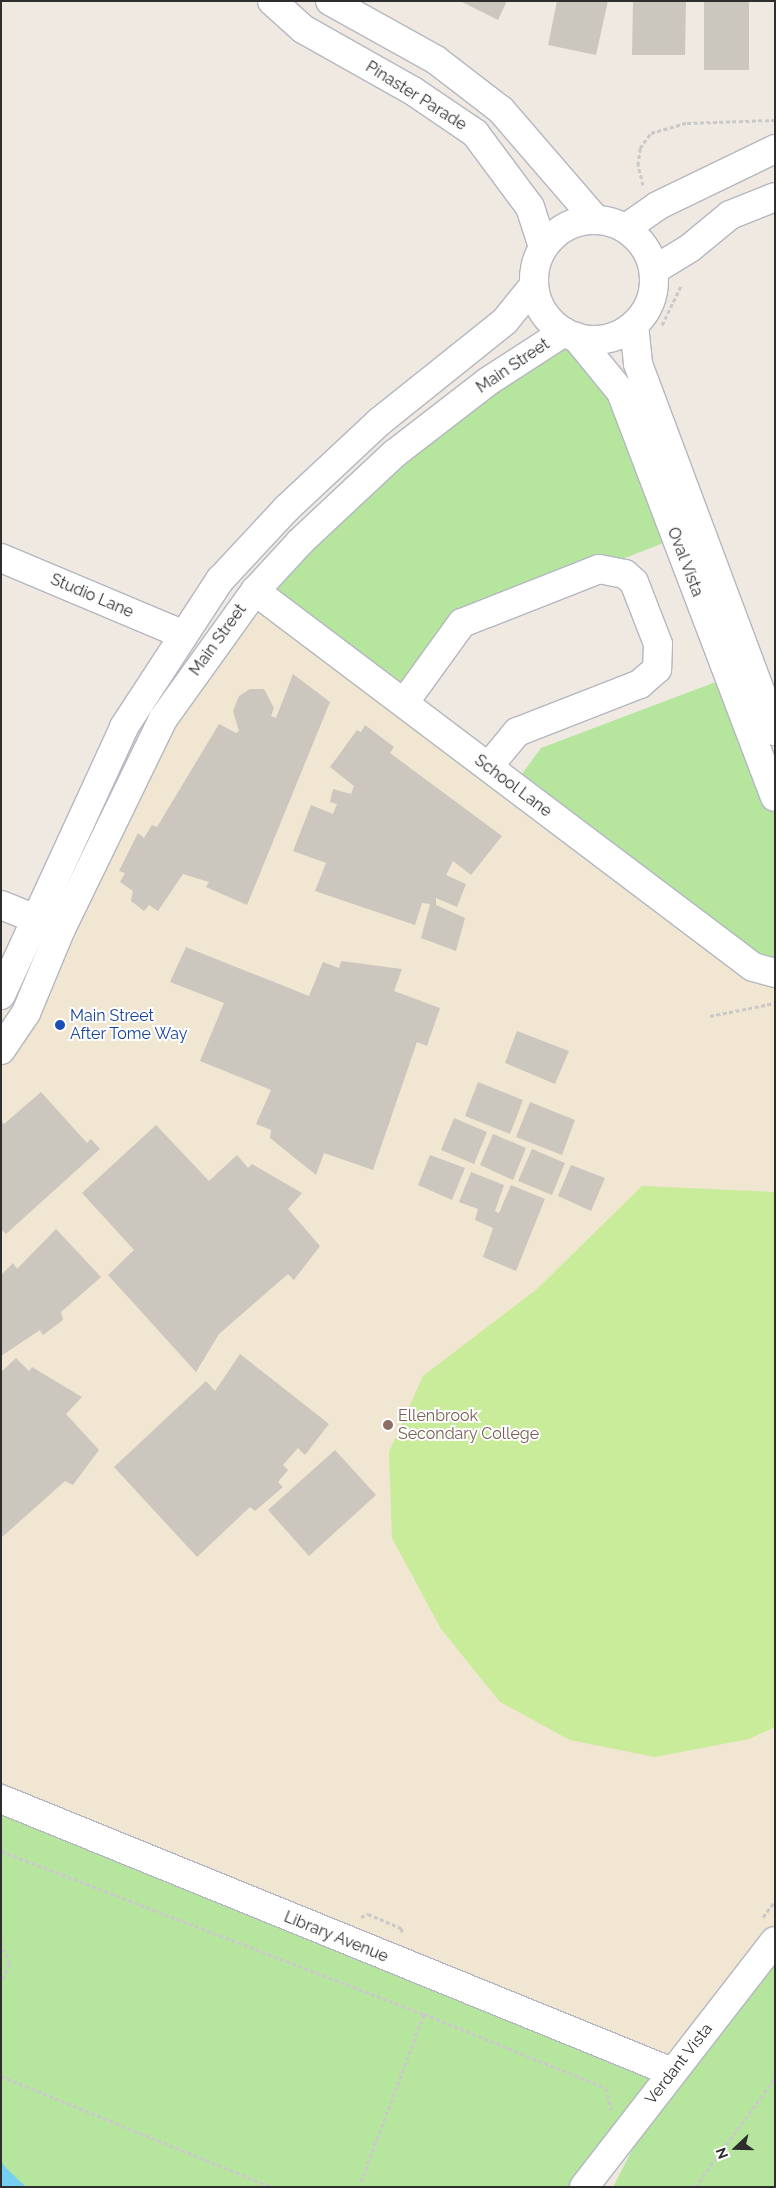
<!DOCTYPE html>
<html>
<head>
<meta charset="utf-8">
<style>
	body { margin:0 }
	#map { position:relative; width:776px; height:2188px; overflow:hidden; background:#efe9e1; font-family:Raleway,sans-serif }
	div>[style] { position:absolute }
	.education>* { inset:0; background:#f0e6d1 }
	.green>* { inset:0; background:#b6e59e }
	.pitch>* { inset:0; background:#c9ec9a }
	.water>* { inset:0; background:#75cff0 }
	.building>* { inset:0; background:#cbc7bf }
	.path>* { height:3px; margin-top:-1.5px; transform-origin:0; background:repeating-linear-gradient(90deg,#c9c9c9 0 4px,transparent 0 6.5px) }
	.roads { filter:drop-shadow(1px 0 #b4b7c1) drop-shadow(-1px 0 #b4b7c1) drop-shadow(0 1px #b4b7c1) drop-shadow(0 -1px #b4b7c1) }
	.street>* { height:28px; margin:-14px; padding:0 14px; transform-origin:14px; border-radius:14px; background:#fff }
	.secondary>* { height:28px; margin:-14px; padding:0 14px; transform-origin:14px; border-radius:14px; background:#fff }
	.secondary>.ring { margin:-14px; padding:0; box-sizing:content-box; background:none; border:28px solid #fff; border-radius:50% }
	.dots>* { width:14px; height:14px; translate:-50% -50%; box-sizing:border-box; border:2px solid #fff; border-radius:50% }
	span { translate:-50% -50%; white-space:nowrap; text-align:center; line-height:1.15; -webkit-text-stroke:4px #fff; paint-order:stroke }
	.street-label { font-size:16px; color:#2e2e2e }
	.transit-label { font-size:16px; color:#164399 }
	.left { translate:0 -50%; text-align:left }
	.education-label { font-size:16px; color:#785e54 }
	.frame { position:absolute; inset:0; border:2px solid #2e2e2e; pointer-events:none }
	.north { position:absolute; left:711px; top:2123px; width:50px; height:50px; -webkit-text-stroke:4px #fff; paint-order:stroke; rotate:249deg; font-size:14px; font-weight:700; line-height:20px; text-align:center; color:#2e2e2e }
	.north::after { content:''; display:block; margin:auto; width:18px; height:22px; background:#2e2e2e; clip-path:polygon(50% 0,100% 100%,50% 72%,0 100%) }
</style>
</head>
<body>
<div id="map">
	<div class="education">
		<div style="clip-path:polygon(255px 591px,775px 973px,775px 1945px,681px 2061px,1px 1799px,1px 1018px,30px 974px,91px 827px,130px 749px,182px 669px)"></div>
	</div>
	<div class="green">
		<div style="clip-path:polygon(564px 332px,598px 361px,676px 538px,475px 617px,404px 703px,255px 591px,300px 542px)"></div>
		<div style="clip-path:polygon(729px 677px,775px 797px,775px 973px,513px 786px,541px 748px)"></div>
		<div style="clip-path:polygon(1px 1799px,672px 2072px,775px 1941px,775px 2187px,613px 2187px,668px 2080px,600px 2187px,1px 2187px)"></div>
	</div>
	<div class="pitch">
		<div style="clip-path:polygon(642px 1186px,775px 1192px,775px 1727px,749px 1739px,655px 1757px,570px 1740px,500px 1702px,441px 1629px,392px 1538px,389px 1452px,423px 1376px,537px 1289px)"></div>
	</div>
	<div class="water">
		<div style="clip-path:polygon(1px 2161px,5px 2167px,26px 2187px,1px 2187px)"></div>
	</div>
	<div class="building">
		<div style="clip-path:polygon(460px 1px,507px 1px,498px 20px)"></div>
		<div style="clip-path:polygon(557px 1px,608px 1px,596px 55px,548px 45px)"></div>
		<div style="clip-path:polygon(633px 1px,686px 1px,685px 55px,632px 55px)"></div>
		<div style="clip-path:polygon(749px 1px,749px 70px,704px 70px,704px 2px)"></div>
		<div style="clip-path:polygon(293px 674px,330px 702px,247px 905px,206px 887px,209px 882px,183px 874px,158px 911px,149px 905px,144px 911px,131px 901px,133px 891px,120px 882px,125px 873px,119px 871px,138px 833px,144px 838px,152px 825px,157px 827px,219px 724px,236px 733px,239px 731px,233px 711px,239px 696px,250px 689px,264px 689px,274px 708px,271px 716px,276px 718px)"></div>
		<div style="clip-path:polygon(365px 725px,394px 747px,390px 753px,502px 836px,471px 875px,453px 861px,446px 875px,466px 884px,457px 907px,436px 898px,436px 905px,465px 918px,456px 951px,421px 938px,430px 904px,422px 903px,415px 925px,315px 891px,326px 863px,293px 851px,311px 805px,333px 814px,337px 804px,330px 802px,333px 789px,351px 794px,354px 786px,330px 767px,357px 730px,361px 732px)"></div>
		<div style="clip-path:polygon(186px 947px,309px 996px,323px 962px,339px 968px,341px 961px,402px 969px,394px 991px,440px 1008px,427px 1046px,417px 1042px,373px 1170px,324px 1153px,316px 1175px,270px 1138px,271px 1130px,256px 1124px,271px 1090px,200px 1061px,224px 1003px,170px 982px)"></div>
		<div style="clip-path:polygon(517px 1031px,569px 1051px,555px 1084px,505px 1063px)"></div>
		<div style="clip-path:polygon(478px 1082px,523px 1100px,510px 1134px,465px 1116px)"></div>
		<div style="clip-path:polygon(41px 1092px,87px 1143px,91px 1139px,100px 1149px,6px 1234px,1px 1229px,1px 1121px,4px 1124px)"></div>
		<div style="clip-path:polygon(530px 1102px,575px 1120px,562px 1155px,516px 1137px)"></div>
		<div style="clip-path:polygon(454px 1118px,487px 1132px,474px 1164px,441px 1150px)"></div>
		<div style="clip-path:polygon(156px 1125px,209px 1181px,237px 1155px,248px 1168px,252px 1164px,302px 1193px,288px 1209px,320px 1246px,294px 1280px,288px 1274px,219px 1334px,196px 1372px,108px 1275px,134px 1250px,82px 1193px)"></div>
		<div style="clip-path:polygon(493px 1134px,526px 1148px,513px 1180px,480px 1165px)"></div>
		<div style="clip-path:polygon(532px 1149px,565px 1163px,552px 1195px,518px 1181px)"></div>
		<div style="clip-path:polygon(430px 1155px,465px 1168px,452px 1200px,418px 1185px)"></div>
		<div style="clip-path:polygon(571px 1165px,605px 1178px,591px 1211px,558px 1196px)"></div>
		<div style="clip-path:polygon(471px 1172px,504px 1185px,495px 1211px,499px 1213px,511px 1185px,545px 1199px,516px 1271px,483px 1257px,493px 1228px,475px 1220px,478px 1209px,459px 1202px)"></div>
		<div style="clip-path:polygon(56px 1229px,101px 1277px,61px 1312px,63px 1320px,43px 1335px,40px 1330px,1px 1356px,1px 1275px,13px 1263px,17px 1269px)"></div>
		<div style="clip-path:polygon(240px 1354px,329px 1424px,305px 1455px,298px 1448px,283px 1465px,288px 1470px,278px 1482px,283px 1487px,255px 1511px,250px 1507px,197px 1557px,114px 1467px,206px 1381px,215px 1391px)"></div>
		<div style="clip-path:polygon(16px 1358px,29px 1371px,32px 1367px,82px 1397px,66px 1414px,99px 1450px,73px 1485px,65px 1481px,1px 1538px,1px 1372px)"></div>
		<div style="clip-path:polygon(335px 1450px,376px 1495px,309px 1556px,268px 1510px)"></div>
	</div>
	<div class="path">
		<div style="left:643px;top:185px;width:21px;rotate:-104deg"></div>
		<div style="left:638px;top:165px;width:17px;rotate:-83deg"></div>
		<div style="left:640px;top:148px;width:19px;rotate:-54deg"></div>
		<div style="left:651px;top:133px;width:37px;rotate:-16deg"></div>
		<div style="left:687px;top:123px;width:88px;rotate:-2deg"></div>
		<div style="left:662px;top:325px;width:43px;rotate:-64deg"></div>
		<div style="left:710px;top:1016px;width:66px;rotate:-11.3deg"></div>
		<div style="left:1px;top:1851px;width:453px;rotate:21.1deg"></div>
		<div style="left:424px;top:2014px;width:182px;rotate:110.6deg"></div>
		<div style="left:361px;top:1917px;width:8px;rotate:-23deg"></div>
		<div style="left:368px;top:1914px;width:36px;rotate:23deg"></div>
		<div style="left:401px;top:1928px;width:6px;rotate:72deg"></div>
		<div style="left:763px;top:1917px;width:20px;rotate:-53deg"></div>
		<div style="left:1px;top:1942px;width:24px;rotate:68deg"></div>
		<div style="left:10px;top:1964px;width:19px;rotate:118deg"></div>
		<div style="left:424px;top:2014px;width:196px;rotate:22.1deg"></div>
		<div style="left:606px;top:2088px;width:22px;rotate:77deg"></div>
		<div style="left:1px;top:2076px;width:292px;rotate:22.3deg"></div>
		<div style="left:353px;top:2187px;width:8px"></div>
		<div style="left:695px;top:2187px;width:135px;rotate:-53.7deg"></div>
	</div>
	<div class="roads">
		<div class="street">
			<div style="left:634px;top:325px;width:39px;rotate:84deg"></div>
			<div style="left:638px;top:364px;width:392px;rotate:69.5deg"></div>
			<div style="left:576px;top:337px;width:71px;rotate:50.7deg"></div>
			<div style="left:621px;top:392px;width:433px;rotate:69.2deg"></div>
			<div style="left:1px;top:558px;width:196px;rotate:22.8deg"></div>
			<div style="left:255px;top:591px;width:624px;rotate:37.05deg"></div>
			<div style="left:753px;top:967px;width:23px;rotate:15deg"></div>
			<div style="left:404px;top:703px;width:99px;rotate:-54.1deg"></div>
			<div style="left:462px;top:623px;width:147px;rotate:-21.5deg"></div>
			<div style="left:599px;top:569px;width:26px;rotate:11deg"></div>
			<div style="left:625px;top:574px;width:12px;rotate:42deg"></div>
			<div style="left:634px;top:582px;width:66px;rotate:68.8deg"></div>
			<div style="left:658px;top:644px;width:25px;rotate:92deg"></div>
			<div style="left:657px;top:669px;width:23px;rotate:139deg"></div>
			<div style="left:640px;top:684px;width:132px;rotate:158.7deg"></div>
			<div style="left:517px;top:732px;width:45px;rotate:129.6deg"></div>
			<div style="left:1px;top:905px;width:61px;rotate:22deg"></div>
			<div style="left:1px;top:1799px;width:724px;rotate:22.14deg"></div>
			<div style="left:584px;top:2187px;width:311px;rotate:-52.2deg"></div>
		</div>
		<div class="secondary">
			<div style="left:272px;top:1px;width:42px;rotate:42.1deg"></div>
			<div style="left:303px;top:29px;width:126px;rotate:29.4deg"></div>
			<div style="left:413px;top:91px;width:75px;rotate:34.1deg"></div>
			<div style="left:475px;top:133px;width:92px;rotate:53.4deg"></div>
			<div style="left:530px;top:207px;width:42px;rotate:72deg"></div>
			<div style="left:330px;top:1px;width:121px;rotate:29.1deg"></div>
			<div style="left:436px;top:60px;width:82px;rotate:37.6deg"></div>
			<div style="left:501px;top:110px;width:144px;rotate:49.2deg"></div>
			<div class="ring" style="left:534px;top:220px;width:92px;height:92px"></div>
			<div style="left:626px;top:228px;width:38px;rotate:-35deg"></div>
			<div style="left:657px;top:206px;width:131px;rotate:-25.8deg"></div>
			<div style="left:654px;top:270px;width:42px;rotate:-31.4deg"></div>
			<div style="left:690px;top:248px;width:52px;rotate:-39.5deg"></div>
			<div style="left:730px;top:215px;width:48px;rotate:-21.8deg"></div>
			<div style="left:1px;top:995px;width:295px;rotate:-65.3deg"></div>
			<div style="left:124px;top:727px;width:176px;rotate:-56.9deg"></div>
			<div style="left:220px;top:580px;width:97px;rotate:-47.1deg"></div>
			<div style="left:286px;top:509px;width:127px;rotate:-43.1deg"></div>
			<div style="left:379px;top:422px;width:161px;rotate:-38.7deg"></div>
			<div style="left:505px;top:321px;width:46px;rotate:-51.1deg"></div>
			<div style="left:1px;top:1050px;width:45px;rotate:-56deg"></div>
			<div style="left:26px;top:1013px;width:91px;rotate:-67.4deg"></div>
			<div style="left:61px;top:929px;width:233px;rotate:-64.1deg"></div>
			<div style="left:163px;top:719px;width:158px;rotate:-54.3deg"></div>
			<div style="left:255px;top:591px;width:67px;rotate:-47.4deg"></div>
			<div style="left:300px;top:542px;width:129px;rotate:-43.1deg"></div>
			<div style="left:394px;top:454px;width:118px;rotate:-37.7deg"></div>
			<div style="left:487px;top:382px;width:92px;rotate:-33deg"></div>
		</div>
	</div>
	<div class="dots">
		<div style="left:60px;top:1025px;background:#1a4fb4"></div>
		<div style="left:388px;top:1425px;background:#8d6e63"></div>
	</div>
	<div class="street-label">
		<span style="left:416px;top:96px;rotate:32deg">Pinaster Parade</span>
		<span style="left:513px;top:366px;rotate:-34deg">Main Street</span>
		<span style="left:685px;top:562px;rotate:69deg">Oval Vista</span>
		<span style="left:92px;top:596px;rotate:23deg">Studio Lane</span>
		<span style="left:218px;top:640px;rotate:-54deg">Main Street</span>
		<span style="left:513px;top:786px;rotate:37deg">School Lane</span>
		<span style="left:336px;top:1937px;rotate:22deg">Library Avenue</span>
		<span style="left:679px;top:2064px;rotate:-52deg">Verdant Vista</span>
	</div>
	<div class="transit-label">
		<span class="left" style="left:70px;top:1025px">Main Street<br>After Tome Way</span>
	</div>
	<div class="education-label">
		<span class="left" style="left:398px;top:1425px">Ellenbrook<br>Secondary College</span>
	</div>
	<div class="frame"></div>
	<div class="north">N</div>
</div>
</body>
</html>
